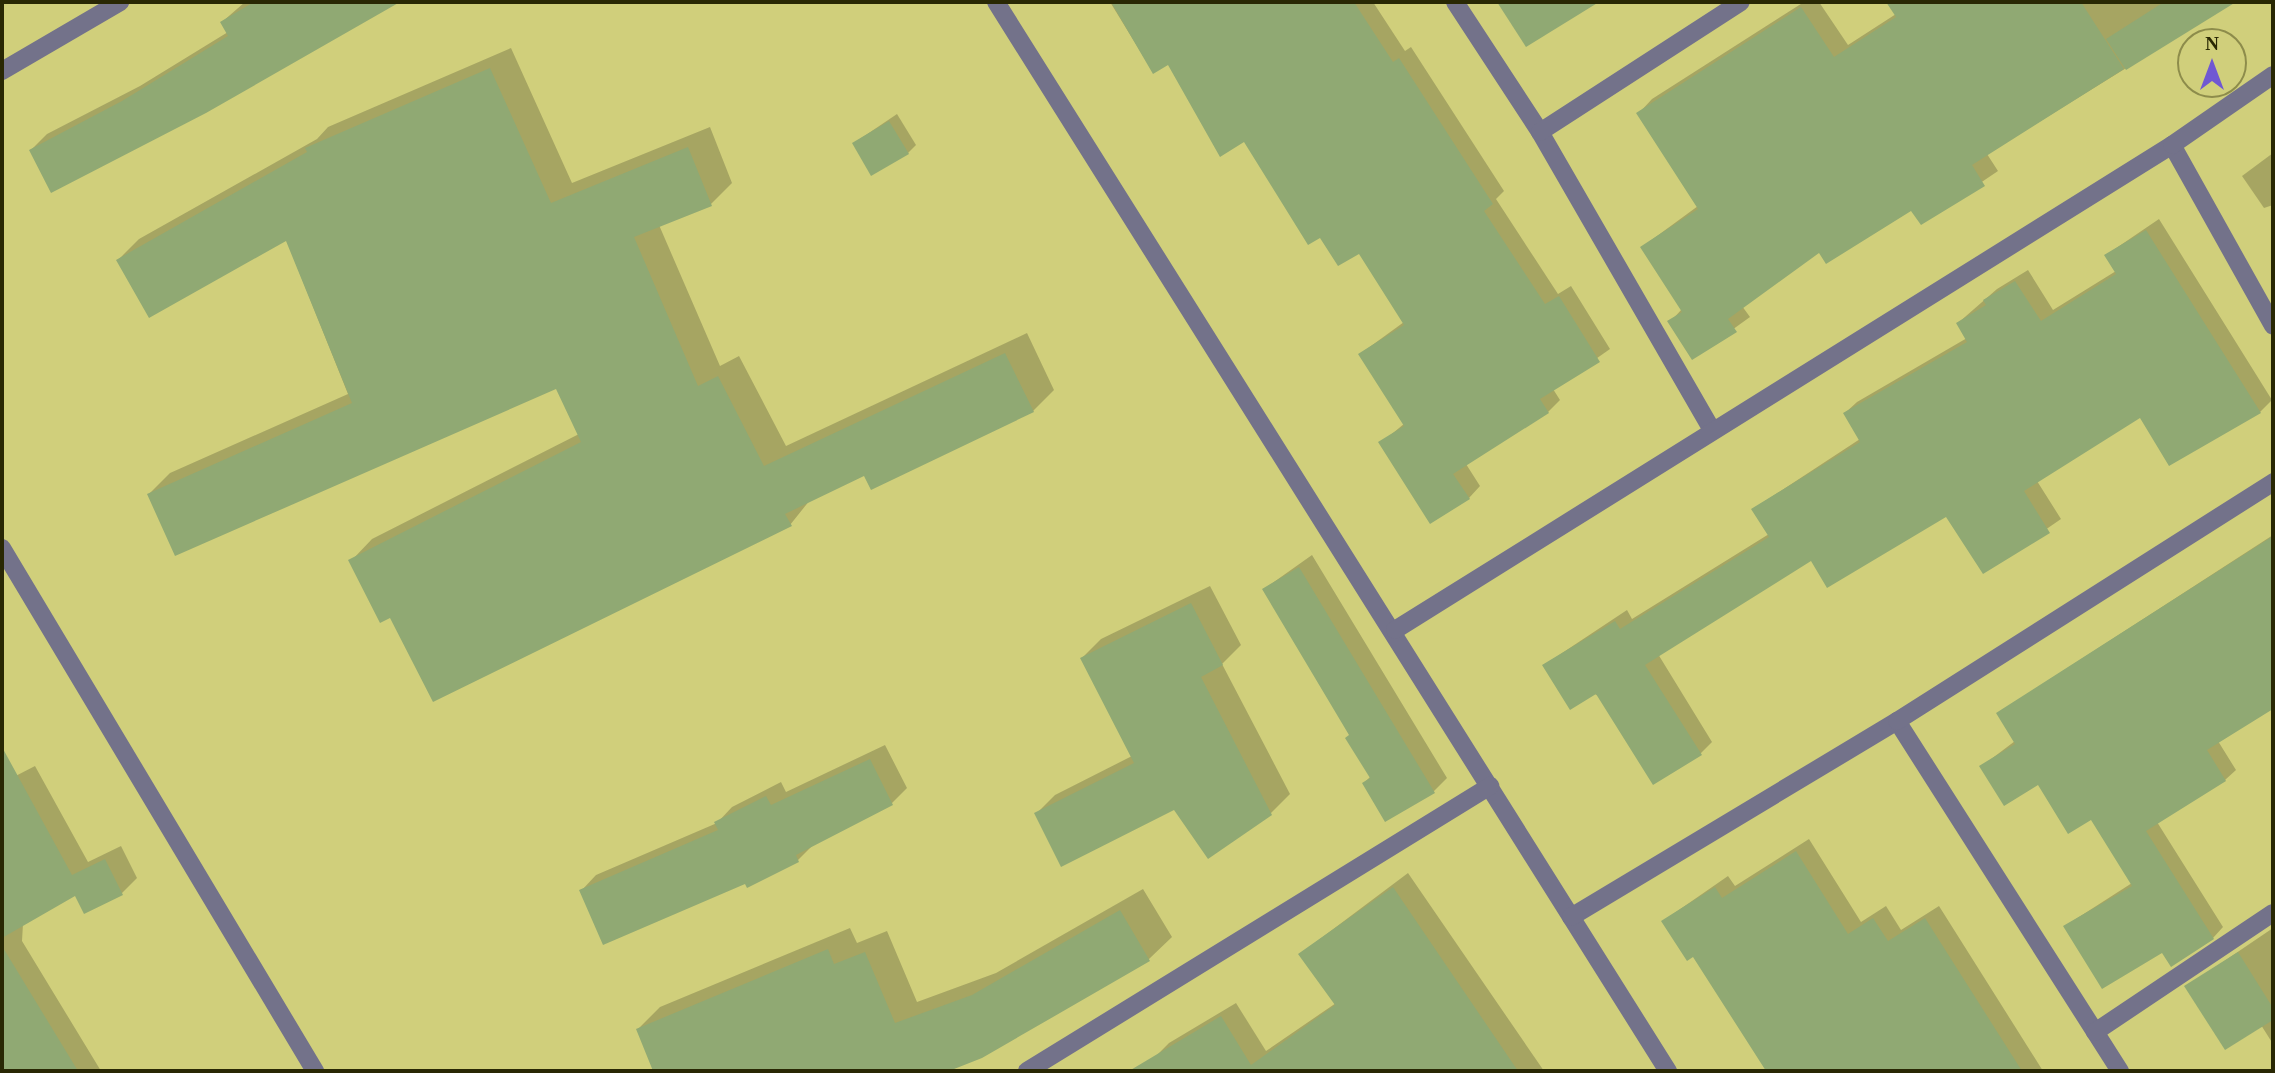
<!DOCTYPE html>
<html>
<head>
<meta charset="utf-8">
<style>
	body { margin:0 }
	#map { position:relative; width:2275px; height:1073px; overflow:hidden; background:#d0cf7b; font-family:"Times New Roman",serif }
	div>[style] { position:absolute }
	.shadow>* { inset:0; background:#0003 }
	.building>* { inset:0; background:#90a973 }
	.minor>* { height:18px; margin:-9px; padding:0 9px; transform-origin:9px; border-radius:9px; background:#73728a }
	span { translate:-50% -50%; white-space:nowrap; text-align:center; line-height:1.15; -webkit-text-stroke:5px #d0cf7b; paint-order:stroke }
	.frame { position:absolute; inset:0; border:4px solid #292804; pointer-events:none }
	.north { position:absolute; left:2177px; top:28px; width:70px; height:70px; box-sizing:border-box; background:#d0cf7b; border:2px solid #8d8c4b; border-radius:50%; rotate:0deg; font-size:19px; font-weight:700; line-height:28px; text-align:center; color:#292804 }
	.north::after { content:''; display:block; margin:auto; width:24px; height:32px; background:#7058d2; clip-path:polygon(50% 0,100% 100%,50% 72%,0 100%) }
</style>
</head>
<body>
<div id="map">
	<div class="shadow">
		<div style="clip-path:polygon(245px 2px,386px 2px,372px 16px,31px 150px,47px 134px,140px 86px,228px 32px,222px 22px)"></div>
		<div style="clip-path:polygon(1110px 2px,1373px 2px,1405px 51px,1411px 47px,1504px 191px,1496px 199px,1558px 294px,1571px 286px,1610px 349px,1553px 389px,1560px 400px,1548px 412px,1466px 464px,1480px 486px,1469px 498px,1381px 443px,1405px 423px,1360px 354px,1404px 322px,1360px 251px,1320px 236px,1245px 140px,1169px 63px,1153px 72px)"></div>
		<div style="clip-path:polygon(1804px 2px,1819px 2px,1848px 45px,1896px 14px,1888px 2px,2233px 2px,1987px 154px,1998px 171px,1921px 223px,1912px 208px,1820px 251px,1742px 306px,1750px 317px,1693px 358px,1670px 322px,1682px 309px,1642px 247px,1698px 206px,1639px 113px,1652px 99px)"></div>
		<div style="clip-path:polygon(511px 48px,572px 183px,710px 127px,732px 183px,711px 204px,659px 225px,720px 366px,739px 356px,786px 446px,1027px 333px,1054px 390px,1033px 411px,865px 474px,810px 500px,790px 525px,391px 616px,351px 561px,372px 539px,579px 434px,557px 386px,149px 494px,170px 473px,348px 394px,286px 239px,118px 260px,139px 239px,317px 139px,328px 127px)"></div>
		<div style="clip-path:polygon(897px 114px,916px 145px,908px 153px,854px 143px)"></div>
		<div style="clip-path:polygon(2273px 153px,2273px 205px,2264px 208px,2242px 176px)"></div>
		<div style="clip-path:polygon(2159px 219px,2272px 400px,2260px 412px,2141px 416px,2037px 481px,2061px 519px,1984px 572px,1947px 515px,1811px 559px,1658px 654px,1712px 742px,1700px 754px,1544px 665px,1627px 610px,1632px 619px,1769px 534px,1753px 509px,1860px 439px,1845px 413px,1857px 402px,1967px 338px,1958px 323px,1997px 289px,2028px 270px,2053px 310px,2116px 271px,2106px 255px)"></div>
		<div style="clip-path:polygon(2273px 535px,2273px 708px,2218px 741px,2236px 770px,2225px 780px,2157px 822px,2223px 927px,2213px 938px,2162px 950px,2065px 926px,2132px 883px,2092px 818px,2038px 783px,1982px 766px,2015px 741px,1998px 713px)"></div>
		<div style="clip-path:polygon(1312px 555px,1447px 778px,1434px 791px,1364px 783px,1371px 776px,1351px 735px,1264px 589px)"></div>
		<div style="clip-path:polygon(1210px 586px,1241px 645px,1222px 664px,1290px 794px,1271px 813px,1174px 808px,1037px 813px,1055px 795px,1132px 756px,1082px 658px,1101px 639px)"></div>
		<div style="clip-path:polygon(885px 745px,907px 788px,892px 803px,813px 845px,798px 860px,603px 943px,581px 891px,596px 875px,717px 823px,732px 807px,781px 782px,786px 792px)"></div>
		<div style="clip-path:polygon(35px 766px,88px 862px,121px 846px,137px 878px,122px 893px,85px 911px,76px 894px,23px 924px,22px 941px,101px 1071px,2px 1071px,2px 783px)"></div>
		<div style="clip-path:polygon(1809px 839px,1861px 922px,1886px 906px,1901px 930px,1939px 906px,2043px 1071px,1769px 1071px,1694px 955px,1663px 921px,1728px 876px,1735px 886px)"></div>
		<div style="clip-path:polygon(1408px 873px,1544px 1071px,1412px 1071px,1405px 1061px,1390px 1071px,1162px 1071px,1154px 1058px,1169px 1043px,1236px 1003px,1266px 1051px,1336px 1003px,1300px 954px)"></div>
		<div style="clip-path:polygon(1143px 889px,1172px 937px,1149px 959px,981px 1056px,944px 1071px,727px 1071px,723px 1062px,702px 1071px,655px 1071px,638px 1029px,660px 1007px,850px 928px,857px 943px,887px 931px,917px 1002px,996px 973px)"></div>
		<div style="clip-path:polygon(2273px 928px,2273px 1044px,2261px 1025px,2186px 987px)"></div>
	</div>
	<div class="building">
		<div style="clip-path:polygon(254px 2px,400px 2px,206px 113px,51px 193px,29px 150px,122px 101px,228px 36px,220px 22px)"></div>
		<div style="clip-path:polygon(1111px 2px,1354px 2px,1393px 62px,1399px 58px,1493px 204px,1484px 211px,1545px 304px,1559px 296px,1600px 362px,1540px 399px,1549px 413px,1453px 474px,1470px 499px,1430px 524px,1378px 442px,1404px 426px,1358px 354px,1404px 325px,1359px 254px,1338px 266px,1320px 238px,1308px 245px,1244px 142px,1220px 157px,1168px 65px,1153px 74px)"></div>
		<div style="clip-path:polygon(1497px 2px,1599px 2px,1526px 47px)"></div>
		<div style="clip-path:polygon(1886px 2px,2081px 2px,2124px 69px,1972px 165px,1985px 186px,1921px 225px,1911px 211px,1826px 264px,1819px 253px,1728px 319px,1737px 332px,1692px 360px,1667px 321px,1682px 312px,1640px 247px,1698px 209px,1636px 113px,1801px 7px,1834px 57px,1896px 17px)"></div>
		<div style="clip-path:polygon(2164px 2px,2236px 2px,2126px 70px,2106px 39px)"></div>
		<div style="clip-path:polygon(490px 68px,551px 203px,688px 147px,712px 206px,634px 237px,698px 386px,718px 376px,764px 466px,1005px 353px,1034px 412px,871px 490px,864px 476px,785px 514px,792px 526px,433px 702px,390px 618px,380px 623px,348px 560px,581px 442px,556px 389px,175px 556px,147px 494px,352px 403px,286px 241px,149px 318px,116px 260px,307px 152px,305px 148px)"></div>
		<div style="clip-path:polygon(889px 121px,909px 154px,871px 176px,852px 143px)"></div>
		<div style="clip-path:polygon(2146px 230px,2261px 413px,2169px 466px,2140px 418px,2024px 491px,2050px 533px,1983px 574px,1946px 517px,1827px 588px,1811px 561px,1645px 665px,1702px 755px,1653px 785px,1596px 694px,1570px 710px,1542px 665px,1615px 621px,1620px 629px,1769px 537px,1751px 509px,1860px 442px,1843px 413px,1967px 342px,1956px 323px,1986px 305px,1983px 300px,2015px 281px,2041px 321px,2116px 274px,2104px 255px)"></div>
		<div style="clip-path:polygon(2273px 536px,2273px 709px,2207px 750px,2226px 781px,2146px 831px,2214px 939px,2171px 967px,2162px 953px,2102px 989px,2063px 926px,2132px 886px,2091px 820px,2068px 834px,2038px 785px,2004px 806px,1979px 766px,2015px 744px,1996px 713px)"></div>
		<div style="clip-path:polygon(1299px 567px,1435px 793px,1385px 822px,1362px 783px,1370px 778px,1345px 738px,1349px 735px,1262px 589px)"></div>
		<div style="clip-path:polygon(1191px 603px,1223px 665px,1201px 677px,1272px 815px,1208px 859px,1174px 810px,1061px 867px,1034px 813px,1134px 763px,1080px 658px)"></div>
		<div style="clip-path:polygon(2px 747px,72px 875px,105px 859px,123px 895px,84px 914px,75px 896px,2px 938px)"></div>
		<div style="clip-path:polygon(870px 759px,893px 805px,796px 855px,799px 862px,747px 888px,745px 884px,603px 945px,579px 890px,718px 830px,714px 822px,766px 796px,771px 805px)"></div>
		<div style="clip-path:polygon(1796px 851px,1848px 934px,1873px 918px,1888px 941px,1925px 918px,2022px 1071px,1766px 1071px,1693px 957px,1687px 961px,1661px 921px,1715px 887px,1722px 898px)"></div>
		<div style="clip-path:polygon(1393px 887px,1518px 1071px,1129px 1071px,1221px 1016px,1251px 1065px,1335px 1005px,1298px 954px)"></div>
		<div style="clip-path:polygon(1120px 910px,1150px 961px,982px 1058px,949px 1071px,653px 1071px,636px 1029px,828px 949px,834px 964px,865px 952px,895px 1023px,972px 995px)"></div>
		<div style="clip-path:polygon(2px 946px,78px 1071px,2px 1071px)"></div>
		<div style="clip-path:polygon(2238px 952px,2273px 1008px,2273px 1020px,2225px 1050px,2184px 986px)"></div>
	</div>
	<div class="minor">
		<div style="left:996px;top:2px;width:1263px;rotate:57.85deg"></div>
		<div style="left:1455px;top:2px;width:155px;rotate:56.8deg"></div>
		<div style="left:1540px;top:132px;width:344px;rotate:60deg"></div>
		<div style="left:2px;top:71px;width:137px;rotate:-30.3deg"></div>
		<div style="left:1540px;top:132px;width:239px;rotate:-32.9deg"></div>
		<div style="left:2172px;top:145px;width:207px;rotate:60.8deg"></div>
		<div style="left:2px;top:548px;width:610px;rotate:59.1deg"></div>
		<div style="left:1395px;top:630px;width:916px;rotate:-31.97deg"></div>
		<div style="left:2172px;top:145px;width:123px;rotate:-34.7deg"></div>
		<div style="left:1897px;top:721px;width:415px;rotate:57.5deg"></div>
		<div style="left:1571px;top:917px;width:380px;rotate:-31deg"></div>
		<div style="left:1897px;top:721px;width:446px;rotate:-32.4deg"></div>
		<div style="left:2095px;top:1032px;width:214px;rotate:-33.8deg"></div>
		<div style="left:1027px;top:1071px;width:544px;rotate:-31.61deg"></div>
	</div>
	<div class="frame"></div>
	<div class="north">N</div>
</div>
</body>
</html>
